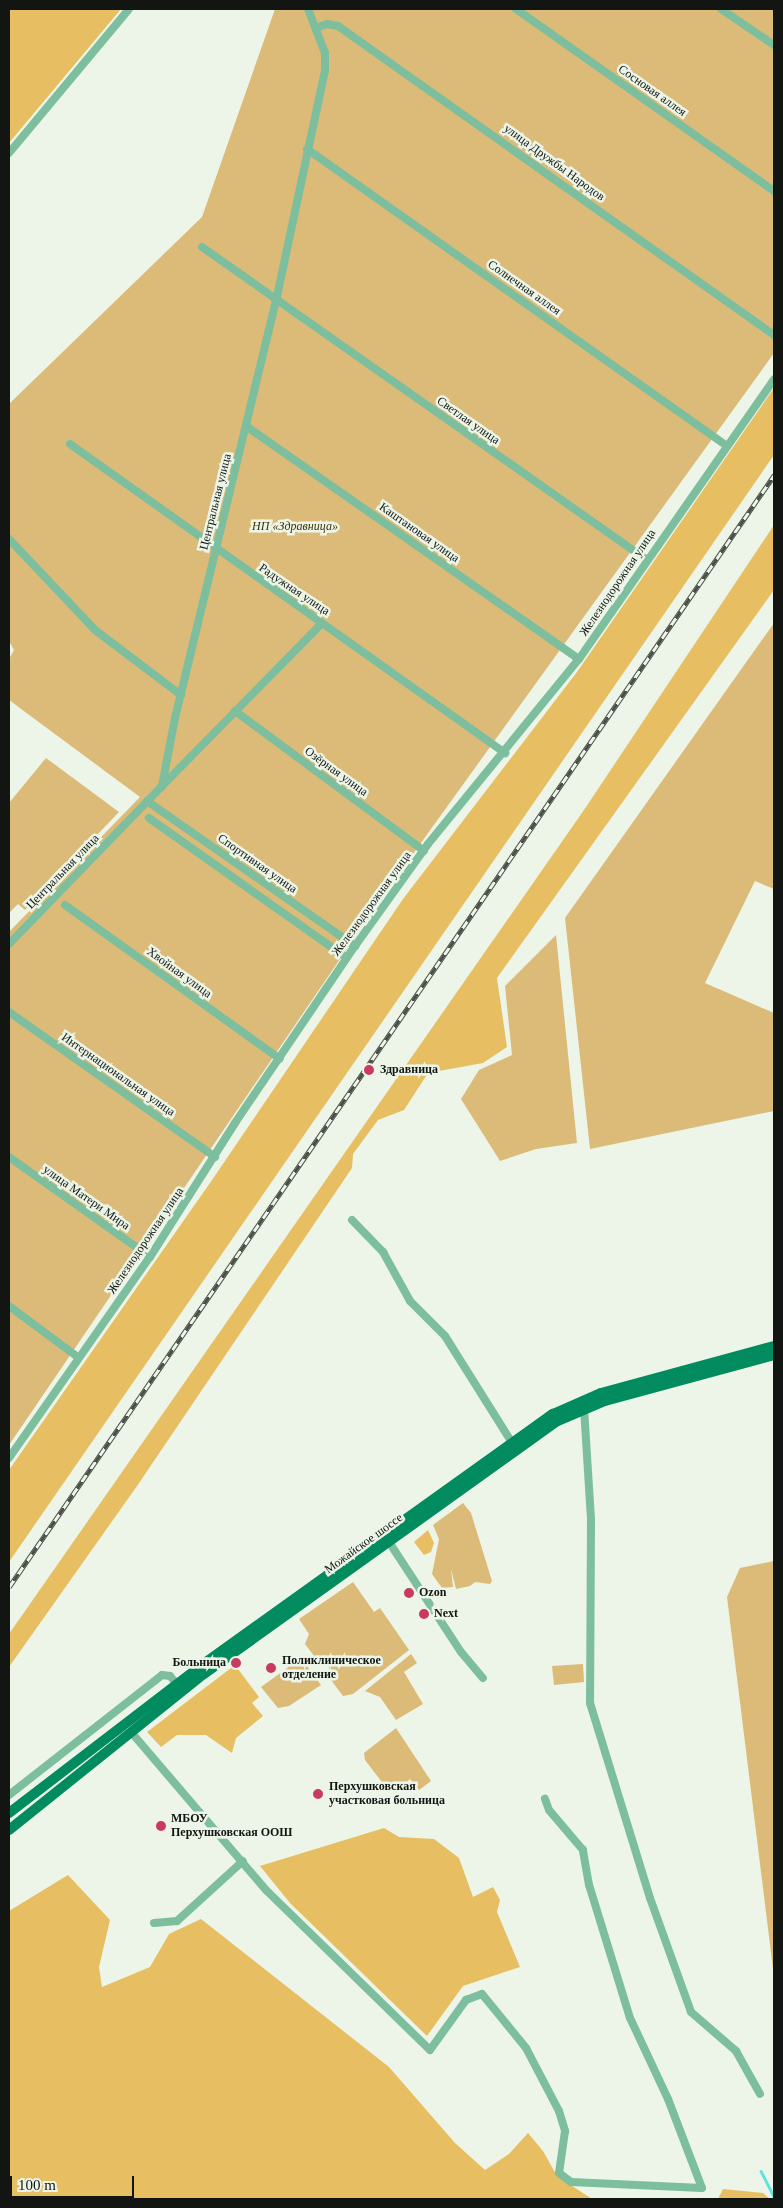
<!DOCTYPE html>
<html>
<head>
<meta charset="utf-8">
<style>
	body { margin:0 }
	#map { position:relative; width:783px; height:2208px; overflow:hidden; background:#ecf5e8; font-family:"Times New Roman",serif }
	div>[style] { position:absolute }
	.green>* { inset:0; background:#dbbb77 }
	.forest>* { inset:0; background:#e7be61 }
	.stream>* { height:2.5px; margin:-1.25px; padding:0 1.25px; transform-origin:1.25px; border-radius:1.25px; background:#5be6db }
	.minor>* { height:8px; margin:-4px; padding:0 4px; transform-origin:4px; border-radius:4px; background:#7dbe9e }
	.major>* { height:10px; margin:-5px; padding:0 5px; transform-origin:5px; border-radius:5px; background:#028b5f }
	.rail>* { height:4.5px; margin-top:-2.25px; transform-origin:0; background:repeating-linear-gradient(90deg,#ecf5e8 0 8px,#494e47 0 16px); box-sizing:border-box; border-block:1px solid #494e47 }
	.dots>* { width:14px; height:14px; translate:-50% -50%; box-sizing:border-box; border:2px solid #ecf5e8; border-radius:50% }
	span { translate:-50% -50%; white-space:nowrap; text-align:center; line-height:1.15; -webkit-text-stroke:5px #ecf5e8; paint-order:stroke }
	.street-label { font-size:12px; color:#121511 }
	.park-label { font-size:12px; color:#403005; font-style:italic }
	.poi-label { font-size:12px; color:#121511; font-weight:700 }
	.left { translate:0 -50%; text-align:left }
	.right { translate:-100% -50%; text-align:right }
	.frame { position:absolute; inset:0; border:10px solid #121511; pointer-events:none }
	.scale { position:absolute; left:10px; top:2176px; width:124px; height:22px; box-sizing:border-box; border:2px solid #121511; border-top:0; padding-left:6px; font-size:15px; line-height:18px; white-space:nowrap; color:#121511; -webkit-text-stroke:4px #ecf5e8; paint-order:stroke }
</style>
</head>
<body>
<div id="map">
	<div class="green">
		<div style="clip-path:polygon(275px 9px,774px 9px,774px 353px,387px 890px,9px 1445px,9px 932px,140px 797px,9px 700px,9px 659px,14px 650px,9px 641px,9px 404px,202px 217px)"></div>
		<div style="clip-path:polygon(774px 623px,774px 889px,755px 881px,705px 983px,774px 1013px,774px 1111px,590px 1149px,565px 918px)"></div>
		<div style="clip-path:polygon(46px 758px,119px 812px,25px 910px,18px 904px,9px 913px,9px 803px)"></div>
		<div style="clip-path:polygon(556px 935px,577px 1143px,536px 1149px,500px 1161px,461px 1099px,479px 1070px,512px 1055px,505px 986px)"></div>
		<div style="clip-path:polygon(463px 1503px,471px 1513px,492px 1581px,490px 1584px,475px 1582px,470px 1586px,456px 1589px,451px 1569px,453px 1587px,442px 1588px,432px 1574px,439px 1539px,433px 1525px)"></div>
		<div style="clip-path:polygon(774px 1561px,774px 1977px,727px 1597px,740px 1568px)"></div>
		<div style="clip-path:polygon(353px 1582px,374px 1612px,380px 1608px,409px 1650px,353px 1694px,343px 1696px,328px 1676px,329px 1666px,321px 1665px,305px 1644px,309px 1634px,299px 1619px)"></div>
		<div style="clip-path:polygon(411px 1654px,417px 1663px,404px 1672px,423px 1704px,396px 1720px,380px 1697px,365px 1691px)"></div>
		<div style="clip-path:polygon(301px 1658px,321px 1685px,289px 1706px,278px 1708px,261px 1687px)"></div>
		<div style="clip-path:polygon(583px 1664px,584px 1682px,554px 1685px,552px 1666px)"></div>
		<div style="clip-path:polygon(396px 1728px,431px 1781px,419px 1790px,410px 1779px,397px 1790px,388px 1790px,365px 1760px,364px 1753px)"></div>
	</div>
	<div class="forest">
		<div style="clip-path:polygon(9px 9px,121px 9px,9px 143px)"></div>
		<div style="clip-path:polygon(774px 388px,774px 455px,9px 1562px,9px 1470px,210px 1183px,403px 899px,577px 672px)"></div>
		<div style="clip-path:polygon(774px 525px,774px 590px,497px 978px,507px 1047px,483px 1063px,428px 1073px,404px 1110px,378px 1120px,353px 1154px,352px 1168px,137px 1486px,9px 1667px,9px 1634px,584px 810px)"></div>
		<div style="clip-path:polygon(428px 1530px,434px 1543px,431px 1552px,424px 1555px,414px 1542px)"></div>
		<div style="clip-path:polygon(235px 1665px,259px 1697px,252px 1703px,263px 1716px,236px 1738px,232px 1753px,206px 1735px,177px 1735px,161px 1747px,147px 1732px)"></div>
		<div style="clip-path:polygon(384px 1828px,399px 1837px,434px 1839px,459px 1858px,473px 1897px,493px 1887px,500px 1900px,497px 1912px,520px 1967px,463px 1986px,427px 2036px,290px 1903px,260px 1866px)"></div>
		<div style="clip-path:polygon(68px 1875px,110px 1920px,99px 1967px,102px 1987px,150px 1967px,169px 1934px,201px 1919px,389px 2067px,455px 2143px,485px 2170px,509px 2154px,528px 2133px,543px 2151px,557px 2176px,592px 2199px,9px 2199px,9px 1911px)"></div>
		<div style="clip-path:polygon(723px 2189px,763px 2193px,770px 2199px,718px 2199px)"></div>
	</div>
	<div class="stream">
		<div style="left:761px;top:2171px;width:29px;rotate:63deg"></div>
	</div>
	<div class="minor">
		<div style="left:516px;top:9px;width:316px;rotate:35.2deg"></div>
		<div style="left:721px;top:9px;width:64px;rotate:34.2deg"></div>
		<div style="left:316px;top:28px;width:12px;rotate:-20deg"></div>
		<div style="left:327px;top:24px;width:11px;rotate:10deg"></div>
		<div style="left:338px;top:26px;width:534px;rotate:35.33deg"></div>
		<div style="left:307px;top:149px;width:514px;rotate:35.27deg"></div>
		<div style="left:9px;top:153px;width:187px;rotate:-50.2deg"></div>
		<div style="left:202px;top:247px;width:544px;rotate:35.12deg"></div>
		<div style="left:246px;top:426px;width:406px;rotate:35deg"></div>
		<div style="left:70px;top:444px;width:534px;rotate:35.39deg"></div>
		<div style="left:9px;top:539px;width:125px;rotate:46.6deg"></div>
		<div style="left:95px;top:630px;width:108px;rotate:37.1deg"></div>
		<div style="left:235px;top:711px;width:235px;rotate:36.5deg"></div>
		<div style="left:162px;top:786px;width:228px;rotate:-45.5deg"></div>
		<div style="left:147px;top:801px;width:254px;rotate:34.9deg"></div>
		<div style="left:149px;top:818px;width:242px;rotate:35.3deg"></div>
		<div style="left:65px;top:905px;width:264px;rotate:35.6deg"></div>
		<div style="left:9px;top:944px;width:220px;rotate:-45.9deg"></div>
		<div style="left:162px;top:786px;width:69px;rotate:-79.2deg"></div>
		<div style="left:175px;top:718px;width:429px;rotate:-76.4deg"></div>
		<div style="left:276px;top:301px;width:235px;rotate:-78deg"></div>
		<div style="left:325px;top:71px;width:18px;rotate:-90deg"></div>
		<div style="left:325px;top:53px;width:47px;rotate:-111.1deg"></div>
		<div style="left:9px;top:1012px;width:252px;rotate:35.1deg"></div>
		<div style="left:9px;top:1157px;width:173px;rotate:35.3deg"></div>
		<div style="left:352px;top:1220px;width:45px;rotate:45.9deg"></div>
		<div style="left:383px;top:1252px;width:56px;rotate:61.1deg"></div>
		<div style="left:410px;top:1301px;width:49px;rotate:45deg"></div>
		<div style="left:445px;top:1336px;width:126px;rotate:57.9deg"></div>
		<div style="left:9px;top:1306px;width:87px;rotate:36.6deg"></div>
		<div style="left:584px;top:1408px;width:112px;rotate:86.4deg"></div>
		<div style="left:591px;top:1520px;width:183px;rotate:90.3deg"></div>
		<div style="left:590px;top:1703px;width:204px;rotate:72.9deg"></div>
		<div style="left:650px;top:1898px;width:121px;rotate:70.2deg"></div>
		<div style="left:691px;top:2012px;width:60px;rotate:40.9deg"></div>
		<div style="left:736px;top:2051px;width:49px;rotate:60.8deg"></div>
		<div style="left:9px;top:1458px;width:246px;rotate:-55deg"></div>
		<div style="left:150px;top:1257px;width:159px;rotate:-57.6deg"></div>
		<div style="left:235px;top:1123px;width:214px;rotate:-55.9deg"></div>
		<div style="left:355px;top:946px;width:125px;rotate:-54.4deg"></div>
		<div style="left:428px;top:844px;width:239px;rotate:-50.8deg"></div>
		<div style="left:579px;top:659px;width:341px;rotate:-55.1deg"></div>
		<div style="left:389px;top:1542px;width:131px;rotate:56.8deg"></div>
		<div style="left:461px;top:1652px;width:34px;rotate:50deg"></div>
		<div style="left:131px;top:1732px;width:208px;rotate:49.5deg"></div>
		<div style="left:266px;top:1890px;width:229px;rotate:44.3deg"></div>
		<div style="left:430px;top:2050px;width:62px;rotate:-54.2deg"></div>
		<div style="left:466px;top:2000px;width:17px;rotate:-21deg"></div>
		<div style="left:482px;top:1994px;width:70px;rotate:50.8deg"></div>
		<div style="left:526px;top:2048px;width:71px;rotate:62.4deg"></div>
		<div style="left:559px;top:2111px;width:21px;rotate:73deg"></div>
		<div style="left:565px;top:2131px;width:42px;rotate:98.1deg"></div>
		<div style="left:559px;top:2173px;width:15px;rotate:37deg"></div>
		<div style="left:571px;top:2182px;width:131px;rotate:2.6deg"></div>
		<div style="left:702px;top:2188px;width:95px;rotate:-110.9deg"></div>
		<div style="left:668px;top:2099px;width:89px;rotate:-115.1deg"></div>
		<div style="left:630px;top:2018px;width:139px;rotate:-107.1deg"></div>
		<div style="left:589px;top:1885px;width:36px;rotate:-100deg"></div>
		<div style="left:583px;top:1850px;width:52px;rotate:-130.4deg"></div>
		<div style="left:549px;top:1810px;width:12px;rotate:-110deg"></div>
		<div style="left:9px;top:1795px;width:194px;rotate:-38.1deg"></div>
		<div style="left:162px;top:1675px;width:8px;rotate:7deg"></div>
		<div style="left:170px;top:1676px;width:11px;rotate:49deg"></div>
		<div style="left:154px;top:1923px;width:23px;rotate:-5deg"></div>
		<div style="left:177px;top:1921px;width:89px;rotate:-42.3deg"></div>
	</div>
	<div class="major">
		<div style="left:9px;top:1813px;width:240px;rotate:-37.5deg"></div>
		<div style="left:199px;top:1667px;width:435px;rotate:-35.6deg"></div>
		<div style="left:553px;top:1414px;width:52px;rotate:-23.6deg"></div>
		<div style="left:601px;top:1393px;width:179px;rotate:-15.2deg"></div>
		<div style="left:9px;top:1830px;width:250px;rotate:-38.7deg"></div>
		<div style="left:204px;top:1674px;width:435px;rotate:-35.6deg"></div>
		<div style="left:558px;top:1421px;width:51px;rotate:-23.1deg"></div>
		<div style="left:605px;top:1401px;width:175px;rotate:-15.2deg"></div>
	</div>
	<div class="rail">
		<div style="left:9px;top:1587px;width:1350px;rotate:-55.47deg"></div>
	</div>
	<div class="dots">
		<div style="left:369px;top:1070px;background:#c83a60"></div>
		<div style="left:409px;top:1593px;background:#c83a60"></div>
		<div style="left:424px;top:1614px;background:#c83a60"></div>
		<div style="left:236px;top:1663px;background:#c83a60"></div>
		<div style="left:271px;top:1668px;background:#c83a60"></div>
		<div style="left:318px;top:1794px;background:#c83a60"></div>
		<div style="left:161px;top:1826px;background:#c83a60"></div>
	</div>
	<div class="street-label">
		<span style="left:652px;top:91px;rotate:35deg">Сосновая аллея</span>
		<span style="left:554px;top:163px;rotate:36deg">улица Дружбы Народов</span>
		<span style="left:524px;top:288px;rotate:35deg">Солнечная аллея</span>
		<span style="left:468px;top:421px;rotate:35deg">Светлая улица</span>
		<span style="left:216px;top:502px;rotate:-76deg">Центральная улица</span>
		<span style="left:419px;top:533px;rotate:35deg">Каштановая улица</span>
		<span style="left:618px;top:583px;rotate:-56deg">Железнодорожная улица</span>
		<span style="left:294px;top:590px;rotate:34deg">Радужная улица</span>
		<span style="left:336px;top:772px;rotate:36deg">Озёрная улица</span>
		<span style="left:257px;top:864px;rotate:35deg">Спортивная улица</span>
		<span style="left:63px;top:872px;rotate:-46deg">Центральная улица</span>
		<span style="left:372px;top:904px;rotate:-54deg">Железнодорожная улица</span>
		<span style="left:179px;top:973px;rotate:36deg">Хвойная улица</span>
		<span style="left:118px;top:1075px;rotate:35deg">Интернациональная улица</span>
		<span style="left:86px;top:1198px;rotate:35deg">улица Матери Мира</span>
		<span style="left:146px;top:1241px;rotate:-56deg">Железнодорожная улица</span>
		<span style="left:364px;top:1544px;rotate:-36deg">Можайское шоссе</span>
	</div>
	<div class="park-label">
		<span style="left:295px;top:527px">НП «Здравница»</span>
	</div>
	<div class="poi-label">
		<span class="left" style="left:380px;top:1070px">Здравница</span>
		<span class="left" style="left:419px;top:1593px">Ozon</span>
		<span class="left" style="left:434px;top:1614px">Next</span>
		<span class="left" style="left:282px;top:1668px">Поликлиническое<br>отделение</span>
		<span class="right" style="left:226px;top:1663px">Больница</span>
		<span class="left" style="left:329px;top:1794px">Перхушковская<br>участковая больница</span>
		<span class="left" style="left:171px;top:1826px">МБОУ<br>Перхушковская ООШ</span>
	</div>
	<div class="frame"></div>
	<div class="scale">100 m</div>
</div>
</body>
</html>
